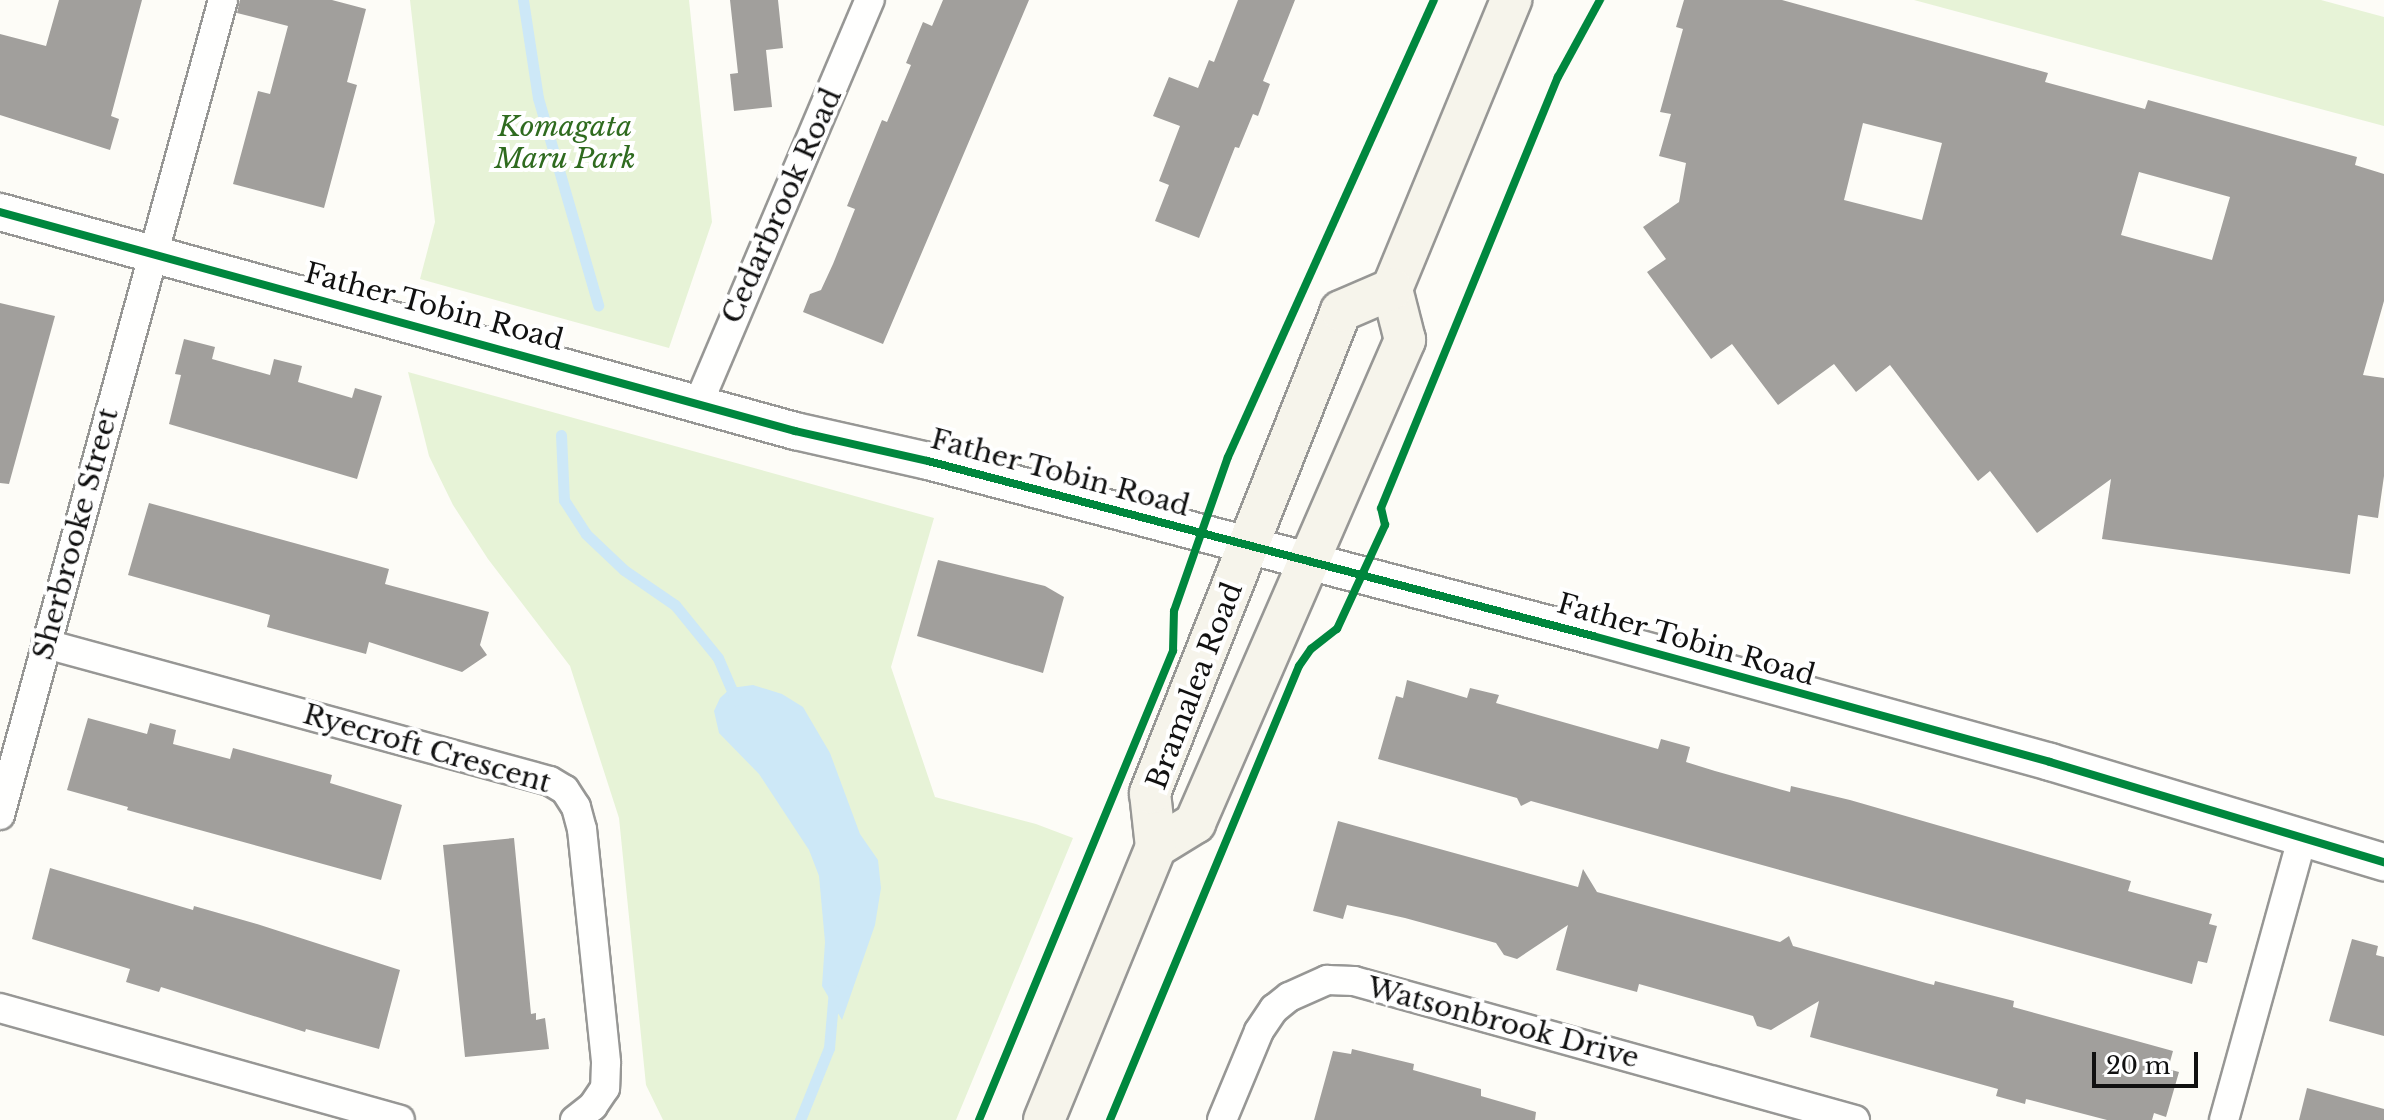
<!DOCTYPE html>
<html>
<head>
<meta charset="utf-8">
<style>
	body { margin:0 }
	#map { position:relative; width:2384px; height:1120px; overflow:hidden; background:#fdfcf7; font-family:"Libre Baskerville",serif }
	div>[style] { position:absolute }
	.green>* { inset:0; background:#e7f3d7 }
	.water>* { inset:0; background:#cde8f7 }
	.stream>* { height:11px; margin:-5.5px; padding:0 5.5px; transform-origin:5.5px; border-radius:5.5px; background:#cde8f7 }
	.building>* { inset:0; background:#a19f9c }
	.roads { filter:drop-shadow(2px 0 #979795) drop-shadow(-2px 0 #979795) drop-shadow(0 2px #979795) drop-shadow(0 -2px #979795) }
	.minor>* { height:28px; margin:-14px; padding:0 14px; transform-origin:14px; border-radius:14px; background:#fffffe }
	.tertiary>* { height:36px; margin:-18px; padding:0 18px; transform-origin:18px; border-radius:18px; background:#fffffe }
	.secondary>* { height:40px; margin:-20px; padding:0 20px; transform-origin:20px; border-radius:20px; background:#f6f4eb }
	.cycleway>* { height:8px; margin:-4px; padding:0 4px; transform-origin:4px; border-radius:4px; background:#00873e }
	span { translate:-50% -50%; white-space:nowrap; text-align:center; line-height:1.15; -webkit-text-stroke:8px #fff; paint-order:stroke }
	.park-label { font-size:28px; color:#2f6b1f; font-style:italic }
	.street-label { font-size:28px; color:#111 }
	.scale { position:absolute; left:2092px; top:1052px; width:106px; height:36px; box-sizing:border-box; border:4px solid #111; border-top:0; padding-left:10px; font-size:24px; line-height:28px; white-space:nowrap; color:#111; -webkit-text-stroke:6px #fff; paint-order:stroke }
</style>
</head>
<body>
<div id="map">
	<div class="green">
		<div style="clip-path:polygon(410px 0,689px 0,712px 222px,669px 348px,420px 279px,435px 222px)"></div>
		<div style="clip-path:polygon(1914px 0,2321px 0,2384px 17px,2384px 126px)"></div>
		<div style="clip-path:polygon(408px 372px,934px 518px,891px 667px,935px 797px,1036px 824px,1073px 838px,956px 1120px,663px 1120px,646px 1085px,619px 818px,570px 666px,488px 559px,453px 505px,429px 456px)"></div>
	</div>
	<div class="water">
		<div style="clip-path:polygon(753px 685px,782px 694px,803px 707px,830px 753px,860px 834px,878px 860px,881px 888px,875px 925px,842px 1020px,822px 986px,825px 942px,819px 876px,809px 850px,759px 774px,719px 733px,714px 711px,720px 698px,731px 688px)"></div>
	</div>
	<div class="stream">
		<div style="left:523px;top:0;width:99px;rotate:81.3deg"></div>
		<div style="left:538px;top:98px;width:216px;rotate:73.8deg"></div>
		<div style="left:561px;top:435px;width:65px;rotate:87.4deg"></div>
		<div style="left:564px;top:500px;width:40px;rotate:57.1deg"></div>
		<div style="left:586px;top:534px;width:52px;rotate:43.5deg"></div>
		<div style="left:624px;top:570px;width:62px;rotate:34.5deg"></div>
		<div style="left:675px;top:605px;width:68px;rotate:50.9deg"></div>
		<div style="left:718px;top:658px;width:46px;rotate:66.8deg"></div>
		<div style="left:800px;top:1120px;width:78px;rotate:-68.1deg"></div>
		<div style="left:829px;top:1048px;width:58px;rotate:-85.1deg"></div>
	</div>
	<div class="building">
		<div style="clip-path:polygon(59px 0,142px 0,111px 116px,119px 119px,110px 150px,0 115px,0 34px,46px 46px)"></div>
		<div style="clip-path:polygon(240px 0,332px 0,366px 9px,347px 82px,357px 85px,324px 208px,233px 184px,258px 91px,270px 94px,288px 26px,237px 13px)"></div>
		<div style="clip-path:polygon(730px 0,778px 0,783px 48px,766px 50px,772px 107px,734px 111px,730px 74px,738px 73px)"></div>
		<div style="clip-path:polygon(943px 0,1029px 0,883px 344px,803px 312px,810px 294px,821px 290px,833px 264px,855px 209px,847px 206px,882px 120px,887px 122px,911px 65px,906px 63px,923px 22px,932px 26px)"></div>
		<div style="clip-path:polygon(1238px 0,1295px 0,1263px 81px,1270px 84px,1258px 116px,1253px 114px,1239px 148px,1235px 147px,1199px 238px,1155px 221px,1169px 185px,1159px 181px,1180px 126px,1153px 116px,1169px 77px,1198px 88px,1209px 60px,1214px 62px)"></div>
		<div style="clip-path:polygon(evenodd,1684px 0,1782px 0,2048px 73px,2045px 82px,2145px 109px,2148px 100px,2357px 157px,2355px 165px,2384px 174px,2384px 301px,2363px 375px,2384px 378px,2384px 476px,2378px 518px,2358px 515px,2350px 574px,2102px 539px,2111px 479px,2037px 533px,1990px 471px,1978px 481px,1890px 365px,1856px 392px,1834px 364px,1778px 405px,1732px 344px,1711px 359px,1647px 272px,1666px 259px,1643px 227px,1679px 202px,1686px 163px,1659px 156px,1671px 114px,1660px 112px,1683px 29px,1676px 27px,1684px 0,1863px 123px,1942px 143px,1922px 220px,1844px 200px,1863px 123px,1684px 0,2139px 172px,2230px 197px,2212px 260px,2121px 235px,2139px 172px)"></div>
		<div style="clip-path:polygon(0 303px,55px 316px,9px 484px,0 483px)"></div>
		<div style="clip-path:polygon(184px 339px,215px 347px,212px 359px,270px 375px,274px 359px,302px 366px,298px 382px,352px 398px,355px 388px,382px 396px,357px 479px,169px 424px,181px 375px,175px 374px)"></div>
		<div style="clip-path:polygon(149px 503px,389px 569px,385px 584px,489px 612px,480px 645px,487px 655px,462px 672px,369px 642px,366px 654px,267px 627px,270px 615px,128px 575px)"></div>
		<div style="clip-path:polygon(938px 560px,1045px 586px,1064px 597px,1043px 673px,917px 636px)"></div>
		<div style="clip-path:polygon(1407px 680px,1467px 698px,1470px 688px,1499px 695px,1496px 703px,1658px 749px,1661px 739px,1690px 747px,1686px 762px,1715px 771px,1790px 792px,1791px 786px,1850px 800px,2131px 881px,2128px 891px,2212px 914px,2209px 924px,2217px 926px,2207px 963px,2198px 961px,2192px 984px,1531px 801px,1521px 806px,1517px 798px,1378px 759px,1396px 696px,1403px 698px)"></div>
		<div style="clip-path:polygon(88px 718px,147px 734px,150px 723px,176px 730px,173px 744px,230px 759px,233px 748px,332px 775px,330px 783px,402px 805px,381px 880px,127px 810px,128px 807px,67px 790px)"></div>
		<div style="clip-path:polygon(1338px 821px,1578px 887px,1583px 869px,1597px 892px,1780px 942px,1789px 936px,1793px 946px,1926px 983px,1934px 985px,1935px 981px,2014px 1001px,2013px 1007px,2173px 1051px,2168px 1069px,2179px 1072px,2166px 1117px,2154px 1113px,2152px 1120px,2107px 1120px,2026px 1099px,2025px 1104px,1996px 1096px,1998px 1089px,1810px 1037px,1819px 1001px,1771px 1030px,1757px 1026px,1753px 1016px,1639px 984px,1637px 992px,1556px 970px,1568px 925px,1517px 959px,1504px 955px,1496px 943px,1405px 918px,1347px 905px,1343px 919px,1313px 911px)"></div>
		<div style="clip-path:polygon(514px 838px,531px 1014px,536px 1013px,536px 1020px,545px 1018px,549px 1049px,465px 1057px,443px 845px)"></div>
		<div style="clip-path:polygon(50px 868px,193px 910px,194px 906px,257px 924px,400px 970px,379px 1049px,306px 1029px,305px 1032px,161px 987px,159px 992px,126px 982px,130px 969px,32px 939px)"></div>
		<div style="clip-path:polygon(2352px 939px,2378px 946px,2376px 955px,2384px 957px,2384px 1036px,2329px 1021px)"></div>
		<div style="clip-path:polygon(1352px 1049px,1414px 1064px,1413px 1070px,1481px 1089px,1481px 1096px,1536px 1112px,1535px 1120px,1314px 1120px,1333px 1051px,1351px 1054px)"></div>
		<div style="clip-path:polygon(2307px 1088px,2384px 1109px,2384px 1120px,2299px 1120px)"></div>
	</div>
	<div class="roads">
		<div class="minor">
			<div style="left:699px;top:402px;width:437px;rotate:-67deg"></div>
			<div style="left:46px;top:644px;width:522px;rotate:15.21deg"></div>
			<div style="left:550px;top:781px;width:17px;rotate:31deg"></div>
			<div style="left:565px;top:790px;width:20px;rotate:57deg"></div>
			<div style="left:576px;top:807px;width:23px;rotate:75deg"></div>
			<div style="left:582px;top:829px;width:235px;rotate:84.1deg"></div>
			<div style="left:606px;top:1063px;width:25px;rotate:92deg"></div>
			<div style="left:605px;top:1088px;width:22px;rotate:124deg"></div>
			<div style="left:593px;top:1106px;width:23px;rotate:142deg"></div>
			<div style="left:0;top:815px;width:845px;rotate:-74.7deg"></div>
			<div style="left:0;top:1008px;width:415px;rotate:15.6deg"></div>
			<div style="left:1222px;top:1120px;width:96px;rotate:-67.4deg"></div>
			<div style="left:1259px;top:1031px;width:27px;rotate:-56deg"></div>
			<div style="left:1274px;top:1009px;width:19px;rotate:-39deg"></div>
			<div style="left:1289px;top:997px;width:42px;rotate:-24.1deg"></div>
			<div style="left:1327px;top:980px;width:27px;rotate:2deg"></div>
			<div style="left:1354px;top:981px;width:520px;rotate:15.51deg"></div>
			<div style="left:2224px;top:1120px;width:292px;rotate:-74.5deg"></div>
		</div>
		<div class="tertiary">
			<div style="left:0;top:212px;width:825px;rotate:15.4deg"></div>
			<div style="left:795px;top:431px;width:136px;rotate:12.7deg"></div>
			<div style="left:928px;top:461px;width:688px;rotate:14.74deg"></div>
			<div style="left:1593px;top:636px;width:474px;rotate:15.4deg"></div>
			<div style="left:2050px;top:762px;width:349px;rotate:16.7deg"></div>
		</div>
		<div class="secondary">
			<div style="left:1156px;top:847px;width:46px;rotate:-31.6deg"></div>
			<div style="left:1195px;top:823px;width:527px;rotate:-66.5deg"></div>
			<div style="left:1405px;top:340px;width:53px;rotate:-104.3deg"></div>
			<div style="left:1392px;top:289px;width:313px;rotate:-67.6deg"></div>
			<div style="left:1044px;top:1120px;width:295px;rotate:-67.7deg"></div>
			<div style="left:1156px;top:847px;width:54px;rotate:-96.3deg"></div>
			<div style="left:1150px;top:793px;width:518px;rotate:-68.38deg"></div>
			<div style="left:1341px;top:311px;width:56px;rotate:-23.3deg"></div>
		</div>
	</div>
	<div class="cycleway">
		<div style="left:0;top:212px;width:825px;rotate:15.4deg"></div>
		<div style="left:795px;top:431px;width:136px;rotate:12.7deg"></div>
		<div style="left:928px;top:461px;width:688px;rotate:14.74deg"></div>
		<div style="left:1593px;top:636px;width:474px;rotate:15.4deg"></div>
		<div style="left:2050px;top:762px;width:349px;rotate:16.7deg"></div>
		<div style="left:979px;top:1120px;width:508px;rotate:-67.53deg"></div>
		<div style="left:1173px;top:651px;width:40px;rotate:-88.6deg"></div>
		<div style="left:1174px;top:611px;width:163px;rotate:-70.7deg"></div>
		<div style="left:1228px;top:457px;width:501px;rotate:-65.74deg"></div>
		<div style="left:1110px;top:1120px;width:492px;rotate:-67.4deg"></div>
		<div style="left:1299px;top:666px;width:21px;rotate:-55deg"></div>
		<div style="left:1311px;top:649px;width:33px;rotate:-38deg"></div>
		<div style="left:1337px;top:629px;width:115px;rotate:-65.2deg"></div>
		<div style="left:1385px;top:525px;width:17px;rotate:-103deg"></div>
		<div style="left:1381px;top:508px;width:466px;rotate:-67.7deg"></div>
		<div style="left:1558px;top:77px;width:88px;rotate:-61.4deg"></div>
	</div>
	<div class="park-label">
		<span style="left:565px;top:143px">Komagata<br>Maru Park</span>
	</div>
	<div class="street-label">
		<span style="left:782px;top:206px;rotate:-66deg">Cedarbrook Road</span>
		<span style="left:434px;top:307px;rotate:15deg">Father Tobin Road</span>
		<span style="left:1060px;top:473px;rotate:15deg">Father Tobin Road</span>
		<span style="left:76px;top:534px;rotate:-75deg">Sherbrooke Street</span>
		<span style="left:1686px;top:640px;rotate:16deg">Father Tobin Road</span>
		<span style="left:1195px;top:686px;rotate:-69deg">Bramalea Road</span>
		<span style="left:427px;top:749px;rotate:16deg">Ryecroft Crescent</span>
		<span style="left:1503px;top:1023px;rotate:15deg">Watsonbrook Drive</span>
	</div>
	<div class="scale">20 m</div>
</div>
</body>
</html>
